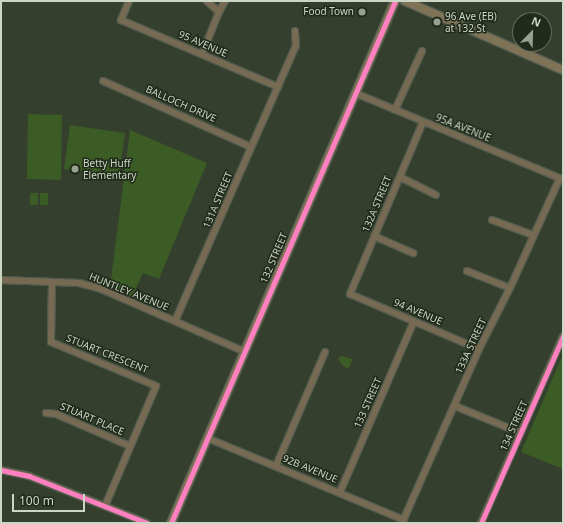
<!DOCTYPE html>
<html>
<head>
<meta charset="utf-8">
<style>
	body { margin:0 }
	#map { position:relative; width:564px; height:524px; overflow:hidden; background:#343f2e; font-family:"Noto Sans",sans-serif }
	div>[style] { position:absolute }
	.green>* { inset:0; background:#3b5c24 }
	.roads { filter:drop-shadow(1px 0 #535c4e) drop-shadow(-1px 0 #535c4e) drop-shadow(0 1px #535c4e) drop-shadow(0 -1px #535c4e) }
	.minor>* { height:6px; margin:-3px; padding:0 3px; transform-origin:3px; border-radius:3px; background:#766a53 }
	.major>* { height:8px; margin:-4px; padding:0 4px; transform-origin:4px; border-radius:4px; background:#7e7257 }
	.cycleway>* { height:5px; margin:-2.5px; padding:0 2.5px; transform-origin:2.5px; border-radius:2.5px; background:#ff80c0 }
	.dots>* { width:11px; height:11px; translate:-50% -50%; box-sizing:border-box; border:2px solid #212a1b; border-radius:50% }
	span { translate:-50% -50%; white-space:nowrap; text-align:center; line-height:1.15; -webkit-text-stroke:3px #212a1b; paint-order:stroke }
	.poi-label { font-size:10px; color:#cbd7c4 }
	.right { translate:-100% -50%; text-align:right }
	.left { translate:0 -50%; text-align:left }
	.street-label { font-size:10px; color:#cbd7c4 }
	.frame { position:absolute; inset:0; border:2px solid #cbd7c4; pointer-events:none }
	.north { position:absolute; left:512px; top:12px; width:40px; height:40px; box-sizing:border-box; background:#212a1b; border:1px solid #656f5f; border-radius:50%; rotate:23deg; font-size:11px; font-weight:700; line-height:16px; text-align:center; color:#cbd7c4 }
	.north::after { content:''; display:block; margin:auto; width:14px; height:18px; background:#96a290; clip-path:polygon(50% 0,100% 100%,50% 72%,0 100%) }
	.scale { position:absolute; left:12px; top:494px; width:73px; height:18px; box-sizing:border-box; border:2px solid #cbd7c4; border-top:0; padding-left:5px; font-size:12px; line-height:14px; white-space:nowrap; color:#cbd7c4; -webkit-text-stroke:3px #212a1b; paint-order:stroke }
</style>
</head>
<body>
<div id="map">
	<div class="green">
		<div style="clip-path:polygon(28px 114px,62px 115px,61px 180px,27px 179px)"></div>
		<div style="clip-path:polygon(70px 125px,125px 133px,119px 176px,64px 169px)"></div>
		<div style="clip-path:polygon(130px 130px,207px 163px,159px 279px,143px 273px,132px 297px,110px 287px)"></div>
		<div style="clip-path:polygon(30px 193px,38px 193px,38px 205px,30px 205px)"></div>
		<div style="clip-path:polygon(40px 193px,48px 193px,48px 205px,40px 205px)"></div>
		<div style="clip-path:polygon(563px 354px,563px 469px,521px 452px)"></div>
		<div style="clip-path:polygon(341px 356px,353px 359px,348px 369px,342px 365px,338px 359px)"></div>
	</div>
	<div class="roads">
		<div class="minor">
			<div style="left:129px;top:1px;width:21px;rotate:113deg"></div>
			<div style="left:121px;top:20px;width:171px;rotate:23.1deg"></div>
			<div style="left:207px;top:1px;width:16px;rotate:43deg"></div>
			<div style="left:202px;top:54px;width:45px;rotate:-68deg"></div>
			<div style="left:219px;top:12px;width:13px;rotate:-61deg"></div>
			<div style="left:103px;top:81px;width:162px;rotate:24deg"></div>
			<div style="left:355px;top:93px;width:224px;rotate:22.6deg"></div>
			<div style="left:395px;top:110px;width:65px;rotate:-65.4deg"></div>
			<div style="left:423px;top:122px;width:187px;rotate:113deg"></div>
			<div style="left:350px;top:294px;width:140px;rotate:23.1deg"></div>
			<div style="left:400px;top:177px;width:40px;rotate:26.6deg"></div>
			<div style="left:492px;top:220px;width:44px;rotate:20.1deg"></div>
			<div style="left:374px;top:236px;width:43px;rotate:23.6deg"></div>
			<div style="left:467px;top:271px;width:46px;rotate:21.6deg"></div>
			<div style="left:1px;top:280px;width:78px;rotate:2.2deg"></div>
			<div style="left:79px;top:283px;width:23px;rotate:15deg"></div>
			<div style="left:101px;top:289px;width:155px;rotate:23.6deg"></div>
			<div style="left:52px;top:282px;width:60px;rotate:91deg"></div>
			<div style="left:51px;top:342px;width:114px;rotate:22.7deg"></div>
			<div style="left:156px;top:386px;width:130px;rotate:113deg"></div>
			<div style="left:175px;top:321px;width:300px;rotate:-66.3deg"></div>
			<div style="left:296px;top:46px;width:15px;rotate:-94deg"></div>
			<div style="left:455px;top:406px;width:71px;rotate:22.2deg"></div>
			<div style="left:46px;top:413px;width:10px;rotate:6deg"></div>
			<div style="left:56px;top:414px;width:81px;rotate:23.4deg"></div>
			<div style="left:207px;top:438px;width:213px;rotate:22.6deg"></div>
			<div style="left:276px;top:466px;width:124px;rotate:-66.7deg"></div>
			<div style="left:1px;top:470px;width:29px;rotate:12deg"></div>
			<div style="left:29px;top:476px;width:127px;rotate:21.7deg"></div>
			<div style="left:340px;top:492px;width:186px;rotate:-66.6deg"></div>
			<div style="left:402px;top:523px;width:190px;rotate:-66.1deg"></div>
			<div style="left:479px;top:349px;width:68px;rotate:-63.1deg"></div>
			<div style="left:510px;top:288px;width:121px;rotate:-65.6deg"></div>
			<div style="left:481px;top:523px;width:204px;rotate:-66.3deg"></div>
		</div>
		<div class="major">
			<div style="left:405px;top:1px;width:172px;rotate:23.6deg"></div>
			<div style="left:171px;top:523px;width:568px;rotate:-66.77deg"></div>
		</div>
	</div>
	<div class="cycleway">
		<div style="left:1px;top:470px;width:29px;rotate:12deg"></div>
		<div style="left:29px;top:476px;width:127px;rotate:21.7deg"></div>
		<div style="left:171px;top:523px;width:568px;rotate:-66.77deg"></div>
		<div style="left:481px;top:523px;width:204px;rotate:-66.3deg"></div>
	</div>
	<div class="dots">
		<div style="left:362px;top:12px;background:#96a290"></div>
		<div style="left:437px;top:22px;background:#96a290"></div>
		<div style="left:75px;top:169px;background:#96a290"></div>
	</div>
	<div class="poi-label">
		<span class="right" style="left:354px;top:12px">Food Town</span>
		<span class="left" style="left:445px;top:22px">96 Ave (EB)<br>at 132 St</span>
		<span class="left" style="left:83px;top:169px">Betty Huff<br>Elementary</span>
	</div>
	<div class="street-label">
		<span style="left:203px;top:44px;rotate:23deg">95 AVENUE</span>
		<span style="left:181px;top:104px;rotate:24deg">BALLOCH DRIVE</span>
		<span style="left:463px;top:128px;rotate:22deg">95A AVENUE</span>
		<span style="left:218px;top:200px;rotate:-67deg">131A STREET</span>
		<span style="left:377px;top:204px;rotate:-67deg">132A STREET</span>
		<span style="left:274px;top:258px;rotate:-67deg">132 STREET</span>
		<span style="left:129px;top:292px;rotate:22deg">HUNTLEY AVENUE</span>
		<span style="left:418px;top:312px;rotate:23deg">94 AVENUE</span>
		<span style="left:471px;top:346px;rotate:-65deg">133A STREET</span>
		<span style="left:107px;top:354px;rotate:22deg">STUART CRESCENT</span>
		<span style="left:368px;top:403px;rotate:-66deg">133 STREET</span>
		<span style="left:92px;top:419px;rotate:23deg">STUART PLACE</span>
		<span style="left:514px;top:426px;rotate:-66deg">134 STREET</span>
		<span style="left:310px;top:469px;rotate:22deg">92B AVENUE</span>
	</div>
	<div class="frame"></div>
	<div class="north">N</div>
	<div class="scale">100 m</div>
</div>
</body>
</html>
